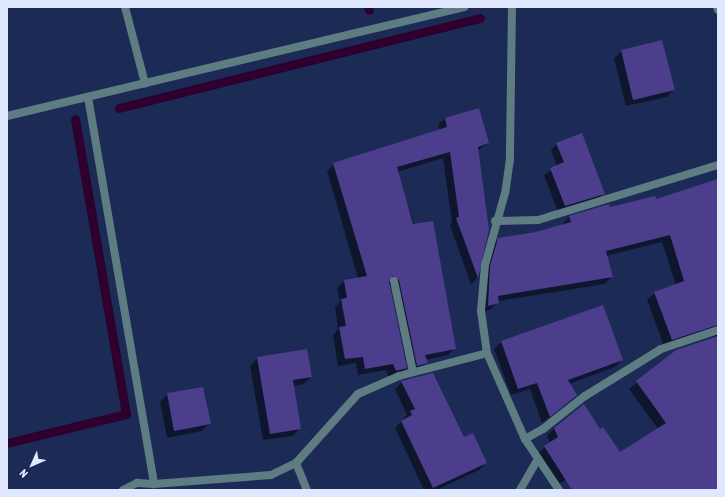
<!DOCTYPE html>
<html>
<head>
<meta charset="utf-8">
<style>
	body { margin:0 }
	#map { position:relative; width:725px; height:497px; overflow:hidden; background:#1c2a56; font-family:"Asap Condensed",sans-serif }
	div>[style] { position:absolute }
	.shadow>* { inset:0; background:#0007 }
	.stream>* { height:9px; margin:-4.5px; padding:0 4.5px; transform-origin:4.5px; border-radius:4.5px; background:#2d002e }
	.building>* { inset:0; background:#4c3e8d }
	.lane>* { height:8px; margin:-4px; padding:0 4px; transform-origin:4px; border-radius:4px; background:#5e7d82 }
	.street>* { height:8px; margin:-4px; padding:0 4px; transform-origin:4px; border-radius:4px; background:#5e7d82 }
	span { translate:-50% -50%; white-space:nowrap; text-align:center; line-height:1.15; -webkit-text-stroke:3px #13204b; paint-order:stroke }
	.frame { position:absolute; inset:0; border:8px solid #dfe8ff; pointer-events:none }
	.north { position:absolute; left:12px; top:445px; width:40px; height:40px; -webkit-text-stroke:3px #13204b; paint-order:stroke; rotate:225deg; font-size:11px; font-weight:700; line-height:16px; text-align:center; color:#dfe8ff }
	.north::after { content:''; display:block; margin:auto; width:14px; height:18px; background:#dfe8ff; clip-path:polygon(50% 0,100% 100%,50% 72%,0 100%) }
</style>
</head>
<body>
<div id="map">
	<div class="shadow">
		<div style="clip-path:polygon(622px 51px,674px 90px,667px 97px,626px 106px,614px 58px)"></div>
		<div style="clip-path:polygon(445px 118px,488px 143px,477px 151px,488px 230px,477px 278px,471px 284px,450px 226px,452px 223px,443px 158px,397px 172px,455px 348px,448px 355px,426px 360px,427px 362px,420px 369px,410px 372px,393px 287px,388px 284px,406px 368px,398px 375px,389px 378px,386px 370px,358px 375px,356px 363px,338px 366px,333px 335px,338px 329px,335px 307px,340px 302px,337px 288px,344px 281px,358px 278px,327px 171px,334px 164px,440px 130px,438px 125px)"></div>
		<div style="clip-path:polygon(557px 144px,604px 193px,598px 200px,558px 212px,544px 175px,557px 166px,551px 150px)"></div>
		<div style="clip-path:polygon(655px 200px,718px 215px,718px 466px,686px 490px,587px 490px,577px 473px,557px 485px,537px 454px,550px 443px,547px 436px,554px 428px,583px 406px,599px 430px,619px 453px,658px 429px,629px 389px,676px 351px,715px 337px,715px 333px,664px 346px,647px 300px,655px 293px,676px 285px,662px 242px,606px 256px,612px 276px,605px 284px,498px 301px,490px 310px,481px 312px,491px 246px,499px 239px,536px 233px,562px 225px,569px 217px,609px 205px,610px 208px)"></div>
		<div style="clip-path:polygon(501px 342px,622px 360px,615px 367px,569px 384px,576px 395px,542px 423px,530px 389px,511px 395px,494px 349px)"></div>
		<div style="clip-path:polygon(258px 358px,311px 377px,304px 384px,293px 386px,300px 428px,293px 436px,263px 440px,250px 366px)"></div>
		<div style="clip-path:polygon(402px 382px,486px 463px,479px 470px,436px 490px,424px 490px,395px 428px,407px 415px,395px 389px)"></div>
		<div style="clip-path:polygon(167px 394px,209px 424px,202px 431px,167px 438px,160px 402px)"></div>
	</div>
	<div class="stream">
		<div style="left:368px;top:7px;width:3px;rotate:72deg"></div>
		<div style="left:119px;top:108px;width:372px;rotate:-14deg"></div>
		<div style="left:7px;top:443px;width:122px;rotate:-13.7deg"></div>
		<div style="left:126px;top:414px;width:299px;rotate:-99.8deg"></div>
	</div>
	<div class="building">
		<div style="clip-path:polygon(662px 40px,675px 90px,633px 100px,621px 50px)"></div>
		<div style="clip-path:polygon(479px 108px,489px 143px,478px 147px,489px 230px,478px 278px,456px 218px,459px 217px,450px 152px,397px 167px,413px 224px,433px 221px,456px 349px,425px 355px,428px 363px,417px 366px,399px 280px,393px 276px,389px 282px,407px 368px,396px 371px,393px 364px,365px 369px,363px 357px,345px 359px,339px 327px,346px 326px,341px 299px,347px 298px,344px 280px,367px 276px,333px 163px,447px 127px,445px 118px)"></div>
		<div style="clip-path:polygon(582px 133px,605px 194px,565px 206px,550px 168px,564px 162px,556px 143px)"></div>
		<div style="clip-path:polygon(718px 179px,718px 325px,672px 340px,654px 292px,684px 281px,670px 235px,606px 251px,613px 277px,498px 296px,499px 303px,488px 306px,490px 266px,498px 238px,536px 232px,571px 222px,569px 216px,609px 204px,610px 207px,655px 196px,656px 199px)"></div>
		<div style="clip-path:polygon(603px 305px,623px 360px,568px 380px,577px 395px,550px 417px,537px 383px,518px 389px,501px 341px)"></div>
		<div style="clip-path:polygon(718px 336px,718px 490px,572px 490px,544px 446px,558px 437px,554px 428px,584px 404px,600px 429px,603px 427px,620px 452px,666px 423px,636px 381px,676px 350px)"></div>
		<div style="clip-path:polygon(307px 349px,312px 377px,293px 380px,301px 429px,270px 434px,257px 357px)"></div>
		<div style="clip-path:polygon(433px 373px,464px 437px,473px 433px,487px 463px,433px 488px,401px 421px,412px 415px,410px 411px,415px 409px,401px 381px)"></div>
		<div style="clip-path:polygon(203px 387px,211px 424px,174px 431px,167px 393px)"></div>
	</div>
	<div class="lane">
		<div style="left:495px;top:221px;width:43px;rotate:-1.3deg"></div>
		<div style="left:538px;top:220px;width:188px;rotate:-17deg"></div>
		<div style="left:394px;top:281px;width:93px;rotate:78.2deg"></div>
		<div style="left:296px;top:463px;width:29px;rotate:68deg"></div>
		<div style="left:520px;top:490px;width:36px;rotate:-60deg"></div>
	</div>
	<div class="street">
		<div style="left:125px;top:7px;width:79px;rotate:75.3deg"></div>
		<div style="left:512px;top:7px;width:152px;rotate:90.8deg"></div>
		<div style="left:510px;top:159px;width:34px;rotate:98deg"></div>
		<div style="left:505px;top:193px;width:75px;rotate:105.5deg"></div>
		<div style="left:485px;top:265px;width:46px;rotate:95deg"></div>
		<div style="left:481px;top:311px;width:42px;rotate:81.9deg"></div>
		<div style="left:487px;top:353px;width:94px;rotate:66.2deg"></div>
		<div style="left:525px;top:439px;width:61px;rotate:56.3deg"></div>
		<div style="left:717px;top:7px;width:3px;rotate:72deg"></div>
		<div style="left:88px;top:97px;width:393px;rotate:80.3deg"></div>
		<div style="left:7px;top:116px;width:470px;rotate:-13.4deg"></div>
		<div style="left:525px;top:439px;width:21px;rotate:-29deg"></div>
		<div style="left:543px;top:429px;width:53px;rotate:-38.2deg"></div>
		<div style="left:585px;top:396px;width:89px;rotate:-31.7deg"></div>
		<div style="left:661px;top:349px;width:60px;rotate:-18.4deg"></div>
		<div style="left:123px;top:490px;width:16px;rotate:-27deg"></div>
		<div style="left:137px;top:483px;width:17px;rotate:3deg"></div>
		<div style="left:154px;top:484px;width:117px;rotate:-4.4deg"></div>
		<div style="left:271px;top:475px;width:28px;rotate:-26deg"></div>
		<div style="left:296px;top:463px;width:93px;rotate:-48.1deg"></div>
		<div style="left:358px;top:394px;width:45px;rotate:-23.7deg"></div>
		<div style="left:399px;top:376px;width:91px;rotate:-14.6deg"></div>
	</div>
	<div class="frame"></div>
	<div class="north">N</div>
</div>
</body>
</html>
